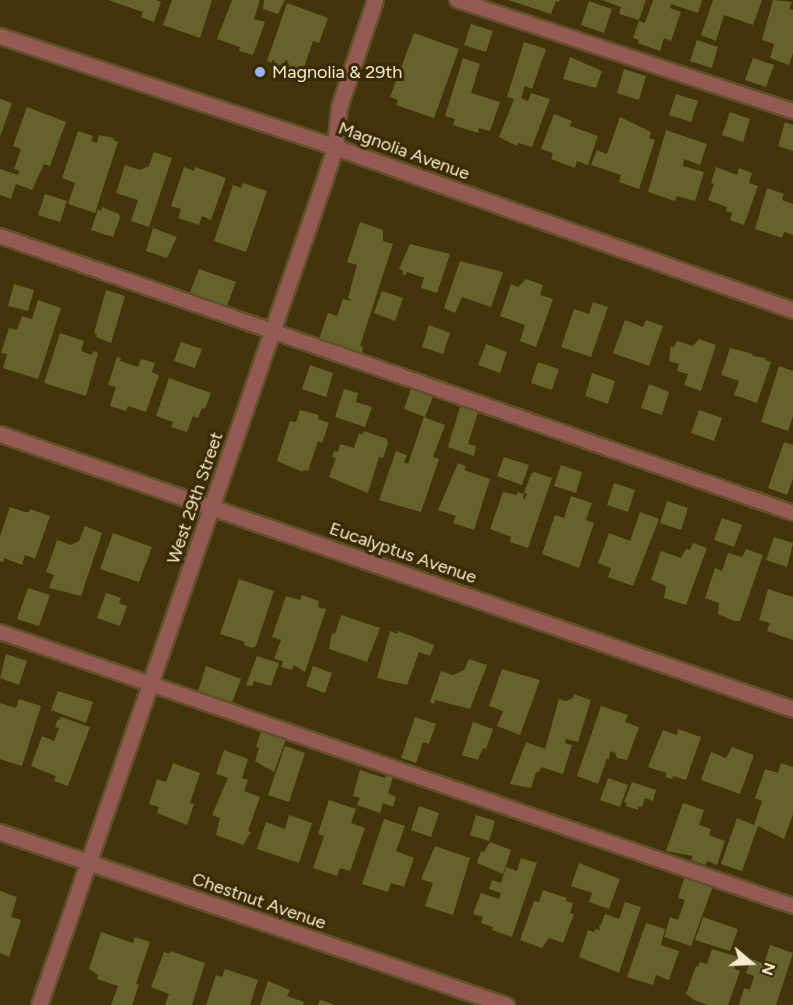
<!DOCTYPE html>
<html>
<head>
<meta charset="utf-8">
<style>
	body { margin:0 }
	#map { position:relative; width:793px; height:1005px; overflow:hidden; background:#44340b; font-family:Figtree,sans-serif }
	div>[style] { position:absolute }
	.building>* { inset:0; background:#65622c }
	.roads { filter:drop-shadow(2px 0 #60512a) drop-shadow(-2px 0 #60512a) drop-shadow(0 2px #60512a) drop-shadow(0 -2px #60512a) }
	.service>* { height:14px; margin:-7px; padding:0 7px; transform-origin:7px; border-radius:7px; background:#955a54 }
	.minor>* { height:15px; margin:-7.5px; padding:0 7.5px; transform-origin:7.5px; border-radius:7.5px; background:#955a54 }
	.tertiary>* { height:15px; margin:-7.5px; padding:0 7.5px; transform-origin:7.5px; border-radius:7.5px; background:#955a54 }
	.dots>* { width:16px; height:16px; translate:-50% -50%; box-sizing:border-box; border:3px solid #392a00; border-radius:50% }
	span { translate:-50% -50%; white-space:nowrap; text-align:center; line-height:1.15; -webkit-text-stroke:6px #392a00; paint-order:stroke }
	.poi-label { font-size:18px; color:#f6eacf }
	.left { translate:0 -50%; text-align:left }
	.street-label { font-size:18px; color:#f6eacf }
	.north { position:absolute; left:721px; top:933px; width:60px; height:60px; -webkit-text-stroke:4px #392a00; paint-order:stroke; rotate:109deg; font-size:16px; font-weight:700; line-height:24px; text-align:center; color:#f6eacf }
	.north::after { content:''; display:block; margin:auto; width:21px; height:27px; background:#f6eacf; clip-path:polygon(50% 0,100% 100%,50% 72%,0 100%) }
</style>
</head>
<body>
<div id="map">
	<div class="building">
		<div style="clip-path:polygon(108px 0,156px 0,161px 2px,154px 22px,141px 17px,143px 12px)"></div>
		<div style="clip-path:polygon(172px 0,212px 0,200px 38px,163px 25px)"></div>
		<div style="clip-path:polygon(232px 0,260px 0,254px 19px,265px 22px,253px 55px,239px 51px,240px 47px,217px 39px)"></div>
		<div style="clip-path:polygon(264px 0,285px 0,278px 14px,263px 9px)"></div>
		<div style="clip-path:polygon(508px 0,560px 0,559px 2px,556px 1px,551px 14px)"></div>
		<div style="clip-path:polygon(602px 0,646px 0,639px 20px,619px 14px,621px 7px)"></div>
		<div style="clip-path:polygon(653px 0,702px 0,698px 13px,671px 4px,670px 8px,681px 12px,671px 41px,664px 38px,660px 51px,638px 43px,639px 40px,633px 38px,639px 21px,645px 23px)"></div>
		<div style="clip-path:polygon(713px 0,762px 0,753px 25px,724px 15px,716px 41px,701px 35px)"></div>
		<div style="clip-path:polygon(773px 0,792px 2px,789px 9px,793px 10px,793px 53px,789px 65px,770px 58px,774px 44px,762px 40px)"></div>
		<div style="clip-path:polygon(589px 1px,612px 9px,604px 33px,581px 25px)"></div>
		<div style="clip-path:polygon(287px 3px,328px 18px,319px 43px,313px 41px,302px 73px,267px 61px)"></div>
		<div style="clip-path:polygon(471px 24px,493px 31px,486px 52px,464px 45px)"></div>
		<div style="clip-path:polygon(414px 33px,459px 49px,434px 118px,396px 105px,398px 100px,390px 97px)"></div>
		<div style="clip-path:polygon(697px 40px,718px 47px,712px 68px,690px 61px)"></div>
		<div style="clip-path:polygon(524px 42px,546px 49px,532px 89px,525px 86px,521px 98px,528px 101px,531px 93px,550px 99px,532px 147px,518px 143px,517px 146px,499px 137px,514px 99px,507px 97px)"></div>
		<div style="clip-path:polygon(570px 57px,602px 71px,596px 88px,563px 79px)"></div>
		<div style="clip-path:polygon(463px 58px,480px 64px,471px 93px,500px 102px,490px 131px,479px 128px,478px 133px,453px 125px,455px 119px,445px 116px)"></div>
		<div style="clip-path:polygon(753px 58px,774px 65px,766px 87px,745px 80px)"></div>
		<div style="clip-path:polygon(624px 69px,646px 76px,639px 100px,617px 93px)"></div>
		<div style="clip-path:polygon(676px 94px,698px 101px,691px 122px,669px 115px)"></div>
		<div style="clip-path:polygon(0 99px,12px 103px,0 137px)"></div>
		<div style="clip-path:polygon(27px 107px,66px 122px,50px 166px,44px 164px,32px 190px,16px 184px,11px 199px,0 195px,0 169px,18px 175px,19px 171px,14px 169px,21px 149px,13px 146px)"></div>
		<div style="clip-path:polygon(730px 112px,750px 119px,743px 142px,722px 135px)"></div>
		<div style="clip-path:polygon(554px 114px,572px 121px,570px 126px,598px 136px,588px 165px,577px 161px,575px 168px,551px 159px,553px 153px,541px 149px)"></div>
		<div style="clip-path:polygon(620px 117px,651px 132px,649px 138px,655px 140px,639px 189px,619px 182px,621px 175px,591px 165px,597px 150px,607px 154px)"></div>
		<div style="clip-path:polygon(785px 122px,793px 125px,793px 151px,778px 146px)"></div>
		<div style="clip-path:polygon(666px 130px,707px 144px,700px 165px,684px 159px,683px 166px,704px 172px,695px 201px,677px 196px,675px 201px,648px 192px)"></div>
		<div style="clip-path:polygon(78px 131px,93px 136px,91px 141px,97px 143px,99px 135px,114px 138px,113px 140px,118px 142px,95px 213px,68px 204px,75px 183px,62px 178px)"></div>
		<div style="clip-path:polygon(154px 152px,172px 158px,149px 227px,131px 221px,138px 200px,116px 193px,125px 165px,140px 170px,149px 166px)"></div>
		<div style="clip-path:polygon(184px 167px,194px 171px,195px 167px,226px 178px,211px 220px,202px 216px,199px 225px,178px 218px,181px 209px,171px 206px)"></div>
		<div style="clip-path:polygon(716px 167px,737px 175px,739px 168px,752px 173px,749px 183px,758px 186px,744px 225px,730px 220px,732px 213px,726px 211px,727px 207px,708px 200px,714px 184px,711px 183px)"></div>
		<div style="clip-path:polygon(243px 183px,267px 191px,246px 252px,214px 241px,233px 185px,241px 188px)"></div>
		<div style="clip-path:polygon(767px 188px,784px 194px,782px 200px,793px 204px,793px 235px,784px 232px,782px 238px,755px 229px)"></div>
		<div style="clip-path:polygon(45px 194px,67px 201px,60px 222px,38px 215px)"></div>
		<div style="clip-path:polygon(102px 207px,119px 214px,120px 218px,113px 237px,91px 230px,98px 209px,101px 211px)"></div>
		<div style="clip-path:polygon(360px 222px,383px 230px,383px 241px,393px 244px,360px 346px,363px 347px,362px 353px,319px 339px,328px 313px,337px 316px,343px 299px,352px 301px,348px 298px,357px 265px,347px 262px)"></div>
		<div style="clip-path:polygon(153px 228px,177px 237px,167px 258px,146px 251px)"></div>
		<div style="clip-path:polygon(410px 244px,450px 254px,437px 293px,421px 288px,424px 278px,407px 272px,406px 275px,402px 274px,403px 271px,399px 269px)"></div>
		<div style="clip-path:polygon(460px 261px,503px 272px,491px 307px,462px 297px,455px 313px,444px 308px)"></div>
		<div style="clip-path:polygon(199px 269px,236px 282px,226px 308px,189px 295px)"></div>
		<div style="clip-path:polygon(526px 279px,543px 285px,540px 295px,553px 299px,536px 347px,520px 341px,525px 325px,500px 316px,511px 284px,518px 287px)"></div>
		<div style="clip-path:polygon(14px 284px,34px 290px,28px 311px,8px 306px)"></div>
		<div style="clip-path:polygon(106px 290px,125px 296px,111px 343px,96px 337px,97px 334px,94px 333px)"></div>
		<div style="clip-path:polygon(382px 291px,403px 298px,395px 321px,374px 313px)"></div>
		<div style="clip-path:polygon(38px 300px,61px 308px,38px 379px,3px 368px,7px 354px,1px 353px,9px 328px,17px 330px,22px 316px,32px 319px)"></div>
		<div style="clip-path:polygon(593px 302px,608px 307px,591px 357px,561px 347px,574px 309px,589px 314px)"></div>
		<div style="clip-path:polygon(625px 320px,643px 327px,646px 320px,663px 326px,649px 366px,613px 353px)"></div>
		<div style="clip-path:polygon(429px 325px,450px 333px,443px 354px,422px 347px)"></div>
		<div style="clip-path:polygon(60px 333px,84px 341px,81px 351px,92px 355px,93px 351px,98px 353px,86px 396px,44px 383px)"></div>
		<div style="clip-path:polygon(699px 339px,716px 345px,701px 391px,684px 385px,688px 374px,677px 371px,679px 364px,669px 361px,671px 346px,674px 347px,677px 341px,693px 346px)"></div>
		<div style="clip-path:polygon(181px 342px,202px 349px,195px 368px,174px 361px)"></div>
		<div style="clip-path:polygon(486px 344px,507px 352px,500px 373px,478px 365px)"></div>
		<div style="clip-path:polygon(730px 348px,753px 354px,752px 356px,766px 358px,765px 360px,771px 362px,757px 403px,734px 395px,739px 381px,721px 375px)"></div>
		<div style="clip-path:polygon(117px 357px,121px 358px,120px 361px,138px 367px,141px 359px,155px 363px,152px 372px,159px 375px,146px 412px,128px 406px,126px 411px,110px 406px,116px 387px,108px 385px)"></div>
		<div style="clip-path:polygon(538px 362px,559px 369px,552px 390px,531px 383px)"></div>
		<div style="clip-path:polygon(310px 365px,333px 373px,326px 397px,302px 389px)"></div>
		<div style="clip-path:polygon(779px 366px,793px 371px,793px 416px,788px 431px,761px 422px)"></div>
		<div style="clip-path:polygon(592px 373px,615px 381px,608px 404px,585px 396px)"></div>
		<div style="clip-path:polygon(169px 378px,211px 393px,205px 409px,202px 408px,198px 418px,193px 416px,187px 432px,171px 427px,173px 422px,156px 416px)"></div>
		<div style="clip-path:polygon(649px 384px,669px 392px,662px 415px,641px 408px)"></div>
		<div style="clip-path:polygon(344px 389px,358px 393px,356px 402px,372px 407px,365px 427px,335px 417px)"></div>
		<div style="clip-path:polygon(411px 389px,433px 397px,425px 417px,404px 409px)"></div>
		<div style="clip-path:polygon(460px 407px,478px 412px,468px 444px,476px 446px,474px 456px,448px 447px)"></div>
		<div style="clip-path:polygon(300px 410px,319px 415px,318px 419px,329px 423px,322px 443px,318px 441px,308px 471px,303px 470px,303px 472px,277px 461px,290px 421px,296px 422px)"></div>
		<div style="clip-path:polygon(699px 410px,722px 418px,714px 441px,691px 433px)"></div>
		<div style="clip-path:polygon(424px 417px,445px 425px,433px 457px,439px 459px,421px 512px,379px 500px,396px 451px,407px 455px,404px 462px,408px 464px)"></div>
		<div style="clip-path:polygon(364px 431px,387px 439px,388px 443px,383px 458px,379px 457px,368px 493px,329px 477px,336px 458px,332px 457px,334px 451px,338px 452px,340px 444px,354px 448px,359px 433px,362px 435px)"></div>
		<div style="clip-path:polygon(784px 442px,793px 445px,793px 479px,787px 495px,768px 488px)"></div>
		<div style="clip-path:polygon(504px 457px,529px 465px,522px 485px,497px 476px)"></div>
		<div style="clip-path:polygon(458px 463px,466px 466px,464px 470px,490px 479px,474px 530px,453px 523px,456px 516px,438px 510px)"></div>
		<div style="clip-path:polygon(561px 465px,582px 472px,576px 493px,554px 486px)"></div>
		<div style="clip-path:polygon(534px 472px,552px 478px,528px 548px,510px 542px,511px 537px,490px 529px,503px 492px,517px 495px,517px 492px,524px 494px,523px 498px,525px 499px,527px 494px,524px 493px,531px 474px)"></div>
		<div style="clip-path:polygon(614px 483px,635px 490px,628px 512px,607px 505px)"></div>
		<div style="clip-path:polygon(571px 496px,592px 503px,586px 520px,594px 523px,579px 568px,542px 554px,555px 515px,564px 518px)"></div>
		<div style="clip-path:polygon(667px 501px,688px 508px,681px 530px,660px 523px)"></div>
		<div style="clip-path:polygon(10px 507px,25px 512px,29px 512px,30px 509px,50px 516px,35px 559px,25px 555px,22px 565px,4px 558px,3px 562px,0 561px,0 536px)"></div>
		<div style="clip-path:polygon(640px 512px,659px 519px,633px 586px,608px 577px,611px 568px,598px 563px,609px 533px,630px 541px)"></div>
		<div style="clip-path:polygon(722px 518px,742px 525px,734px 547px,714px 540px)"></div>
		<div style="clip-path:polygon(85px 526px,102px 533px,81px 596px,49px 588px,54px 575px,46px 572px,57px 540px,71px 545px,79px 541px)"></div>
		<div style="clip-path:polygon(113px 533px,152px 547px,139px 582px,100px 569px)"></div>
		<div style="clip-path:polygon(774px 537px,793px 543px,787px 567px,766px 560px)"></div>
		<div style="clip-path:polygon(693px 543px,707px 548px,686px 605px,664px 598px,666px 586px,651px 580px,661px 551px,681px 558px,686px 549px,690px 550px)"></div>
		<div style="clip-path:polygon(746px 549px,763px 555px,740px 621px,734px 621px,718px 614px,719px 603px,705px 598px,715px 568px,722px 571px,728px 553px,742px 557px)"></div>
		<div style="clip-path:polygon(239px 579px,274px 591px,256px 646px,252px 648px,244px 645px,245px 642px,220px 634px)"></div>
		<div style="clip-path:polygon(28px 588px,50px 595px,39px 626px,17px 619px)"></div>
		<div style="clip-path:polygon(768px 589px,793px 597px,793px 640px,767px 631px,770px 623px,759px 620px)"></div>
		<div style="clip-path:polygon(106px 593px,121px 598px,119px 603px,127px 606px,120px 626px,97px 618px)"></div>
		<div style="clip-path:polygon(302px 595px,319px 601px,318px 607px,326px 609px,305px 672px,294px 665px,292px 670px,281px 667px,283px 661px,274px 659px,281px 640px,272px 637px,286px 596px,300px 600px)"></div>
		<div style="clip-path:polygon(341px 615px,380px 628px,367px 662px,329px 649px,332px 633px,335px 634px)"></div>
		<div style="clip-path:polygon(390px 631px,397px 634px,398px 631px,434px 645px,430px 656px,419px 652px,407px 685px,377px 678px)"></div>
		<div style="clip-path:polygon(6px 654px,27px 661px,19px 685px,0 678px)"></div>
		<div style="clip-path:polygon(257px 656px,279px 663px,271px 686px,254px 681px,252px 686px,246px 685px)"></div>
		<div style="clip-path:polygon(469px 659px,487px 665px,470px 709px,435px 700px,434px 704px,430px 702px,441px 671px,453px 675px,464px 670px)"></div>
		<div style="clip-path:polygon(206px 666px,241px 679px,232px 703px,198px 691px)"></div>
		<div style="clip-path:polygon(313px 666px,332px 673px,325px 693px,306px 686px)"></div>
		<div style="clip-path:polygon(502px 669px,540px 680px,520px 735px,497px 726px,503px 711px,489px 706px)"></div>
		<div style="clip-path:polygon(58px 691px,93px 702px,86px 723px,51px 710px)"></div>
		<div style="clip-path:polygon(574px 694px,591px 700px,578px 742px,566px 739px,565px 743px,572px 745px,563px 774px,541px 767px,539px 772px,536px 772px,531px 788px,510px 784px,526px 742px,545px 749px,559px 699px,566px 701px,573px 698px)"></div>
		<div style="clip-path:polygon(19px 699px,41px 706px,22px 766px,0 759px,0 703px,16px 708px)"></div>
		<div style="clip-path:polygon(601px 706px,628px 715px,625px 722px,639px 727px,627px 760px,617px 758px,615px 753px,610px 751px,609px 759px,607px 758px,598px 784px,577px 776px)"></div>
		<div style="clip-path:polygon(61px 717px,90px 727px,68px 786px,54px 781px,56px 776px,31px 766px,42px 736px,54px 741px,59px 728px,55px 727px,58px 719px,60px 720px)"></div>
		<div style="clip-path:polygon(415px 717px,436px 724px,429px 744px,423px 742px,416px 763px,401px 758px)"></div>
		<div style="clip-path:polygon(473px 722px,493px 729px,486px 749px,483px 748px,478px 760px,462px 755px)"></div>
		<div style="clip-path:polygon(263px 726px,288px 734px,274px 772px,255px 761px,259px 748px,256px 747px)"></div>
		<div style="clip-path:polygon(678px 729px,701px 737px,686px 780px,673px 776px,672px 779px,665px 777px,667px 773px,648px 767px,663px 730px,677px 735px)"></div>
		<div style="clip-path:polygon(285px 746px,305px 753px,289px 802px,268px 795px)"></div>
		<div style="clip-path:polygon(732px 747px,754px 755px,740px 794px,701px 780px,711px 752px,726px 758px)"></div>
		<div style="clip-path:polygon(224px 750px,248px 759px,242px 778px,248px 780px,244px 791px,260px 797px,248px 831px,251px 832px,243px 845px,216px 835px,220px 818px,212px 815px,228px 778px,216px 774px)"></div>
		<div style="clip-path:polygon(173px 763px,200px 773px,190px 803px,194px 804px,187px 825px,157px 813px,159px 807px,149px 804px,157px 779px,166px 782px)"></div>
		<div style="clip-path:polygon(781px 763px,793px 767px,793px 814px,784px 839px,758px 826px,742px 871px,721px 864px,737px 818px,754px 825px,762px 801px,755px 798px,765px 769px,778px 773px)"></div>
		<div style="clip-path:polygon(360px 770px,385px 778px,387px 772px,394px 774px,388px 793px,396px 797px,393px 807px,383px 803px,380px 813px,357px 805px,360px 798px,353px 796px)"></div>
		<div style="clip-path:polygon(608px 778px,628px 785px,620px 807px,600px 800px)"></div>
		<div style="clip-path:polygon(632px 782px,656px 790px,653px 801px,645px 798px,642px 807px,638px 806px,638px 810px,626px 806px,627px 803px,624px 802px)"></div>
		<div style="clip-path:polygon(329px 800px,356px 809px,351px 823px,365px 828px,350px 871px,340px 868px,337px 876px,313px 868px,324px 836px,318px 834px)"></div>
		<div style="clip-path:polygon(683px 803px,704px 810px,699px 825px,711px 829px,709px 835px,725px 841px,717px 865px,707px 861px,706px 865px,691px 860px,693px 856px,666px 851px)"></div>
		<div style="clip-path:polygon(419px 806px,439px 813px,431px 837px,411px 830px)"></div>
		<div style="clip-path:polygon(289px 815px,312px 823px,299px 863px,257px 849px,266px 822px,285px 829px)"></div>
		<div style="clip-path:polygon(476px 815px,495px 821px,489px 841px,470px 835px)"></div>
		<div style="clip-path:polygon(384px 819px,405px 826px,396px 851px,414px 858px,404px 887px,391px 883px,388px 892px,362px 884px)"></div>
		<div style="clip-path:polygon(490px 842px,511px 850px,503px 874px,477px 863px,481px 851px,484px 852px)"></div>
		<div style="clip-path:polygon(435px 846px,470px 858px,453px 915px,425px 906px,433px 883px,421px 879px)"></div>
		<div style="clip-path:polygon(521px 858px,537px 863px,512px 937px,492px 930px,493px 927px,481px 923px,483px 917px,473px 914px,481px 893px,499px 899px,501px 893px,489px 889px,492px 880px,501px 883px,506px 867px,517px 871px)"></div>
		<div style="clip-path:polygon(579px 863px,620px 879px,609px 909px,589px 902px,592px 893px,571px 886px)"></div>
		<div style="clip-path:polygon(685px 876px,713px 886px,691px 946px,664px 937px,670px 917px,678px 920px,685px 900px,678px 898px)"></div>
		<div style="clip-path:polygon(543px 890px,567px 898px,566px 901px,573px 903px,570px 913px,574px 914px,563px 943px,549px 938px,542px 948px,520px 940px,534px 901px,539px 902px)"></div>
		<div style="clip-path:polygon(0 891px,17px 897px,11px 917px,21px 920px,9px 957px,0 953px)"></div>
		<div style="clip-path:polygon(625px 902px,641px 907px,619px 973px,579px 957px,588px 930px,594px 932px,595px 929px,600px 930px,599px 925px,601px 925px,605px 914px,619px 919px)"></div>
		<div style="clip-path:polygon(703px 917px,738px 929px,730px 951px,695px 940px)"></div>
		<div style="clip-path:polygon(646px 923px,665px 929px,661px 945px,679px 951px,669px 980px,656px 975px,653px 985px,627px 977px)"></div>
		<div style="clip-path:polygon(101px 932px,133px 943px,135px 937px,150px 942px,136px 984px,139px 985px,132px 1005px,111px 1005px,118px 986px,97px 979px,98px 975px,89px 969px)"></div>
		<div style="clip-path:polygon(770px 945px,793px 953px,776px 1005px,739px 1005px,744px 988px,750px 990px,754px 976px,746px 973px,751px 959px,764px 964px)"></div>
		<div style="clip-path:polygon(712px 949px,738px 957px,734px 969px,740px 971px,728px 1005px,708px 1005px,694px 1000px,686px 994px,696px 966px,698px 967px,700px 962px,707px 964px)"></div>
		<div style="clip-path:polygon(170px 951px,205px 963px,192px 1005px,165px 1005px,169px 994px,151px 987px,164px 952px,169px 954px)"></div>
		<div style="clip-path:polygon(225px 969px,258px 980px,250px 1005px,206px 1005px,216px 975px,222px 977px)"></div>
		<div style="clip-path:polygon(268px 981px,290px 990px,287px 996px,304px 1002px,303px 1005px,260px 1005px)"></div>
		<div style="clip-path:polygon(320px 1000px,327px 1002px,335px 1005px,318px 1005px)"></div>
	</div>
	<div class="roads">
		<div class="service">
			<div style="left:457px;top:0;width:354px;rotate:18.3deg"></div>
			<div style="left:0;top:236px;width:840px;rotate:19.25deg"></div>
			<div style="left:0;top:632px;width:839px;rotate:19.06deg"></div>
		</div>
		<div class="minor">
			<div style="left:0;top:434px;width:839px;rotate:19.13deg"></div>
			<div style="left:0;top:832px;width:535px;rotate:18.88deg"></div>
			<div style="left:39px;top:1005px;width:869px;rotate:-70.92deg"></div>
			<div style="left:323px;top:184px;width:39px;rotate:-72deg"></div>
			<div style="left:335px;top:147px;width:40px;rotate:-84.3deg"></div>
			<div style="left:339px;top:107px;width:113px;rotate:-71.4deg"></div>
		</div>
		<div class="tertiary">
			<div style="left:0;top:36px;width:353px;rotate:18.3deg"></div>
			<div style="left:335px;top:147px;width:486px;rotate:19.6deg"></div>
		</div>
	</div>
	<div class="dots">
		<div style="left:260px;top:72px;background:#98b5fd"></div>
	</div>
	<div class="poi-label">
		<span class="left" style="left:272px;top:72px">Magnolia &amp; 29th</span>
	</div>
	<div class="street-label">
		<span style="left:404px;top:151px;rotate:20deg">Magnolia Avenue</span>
		<span style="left:195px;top:498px;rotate:-71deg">West 29th Street</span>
		<span style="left:403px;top:553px;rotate:19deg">Eucalyptus Avenue</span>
		<span style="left:259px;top:901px;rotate:19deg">Chestnut Avenue</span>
	</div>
	<div class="north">N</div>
</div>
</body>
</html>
